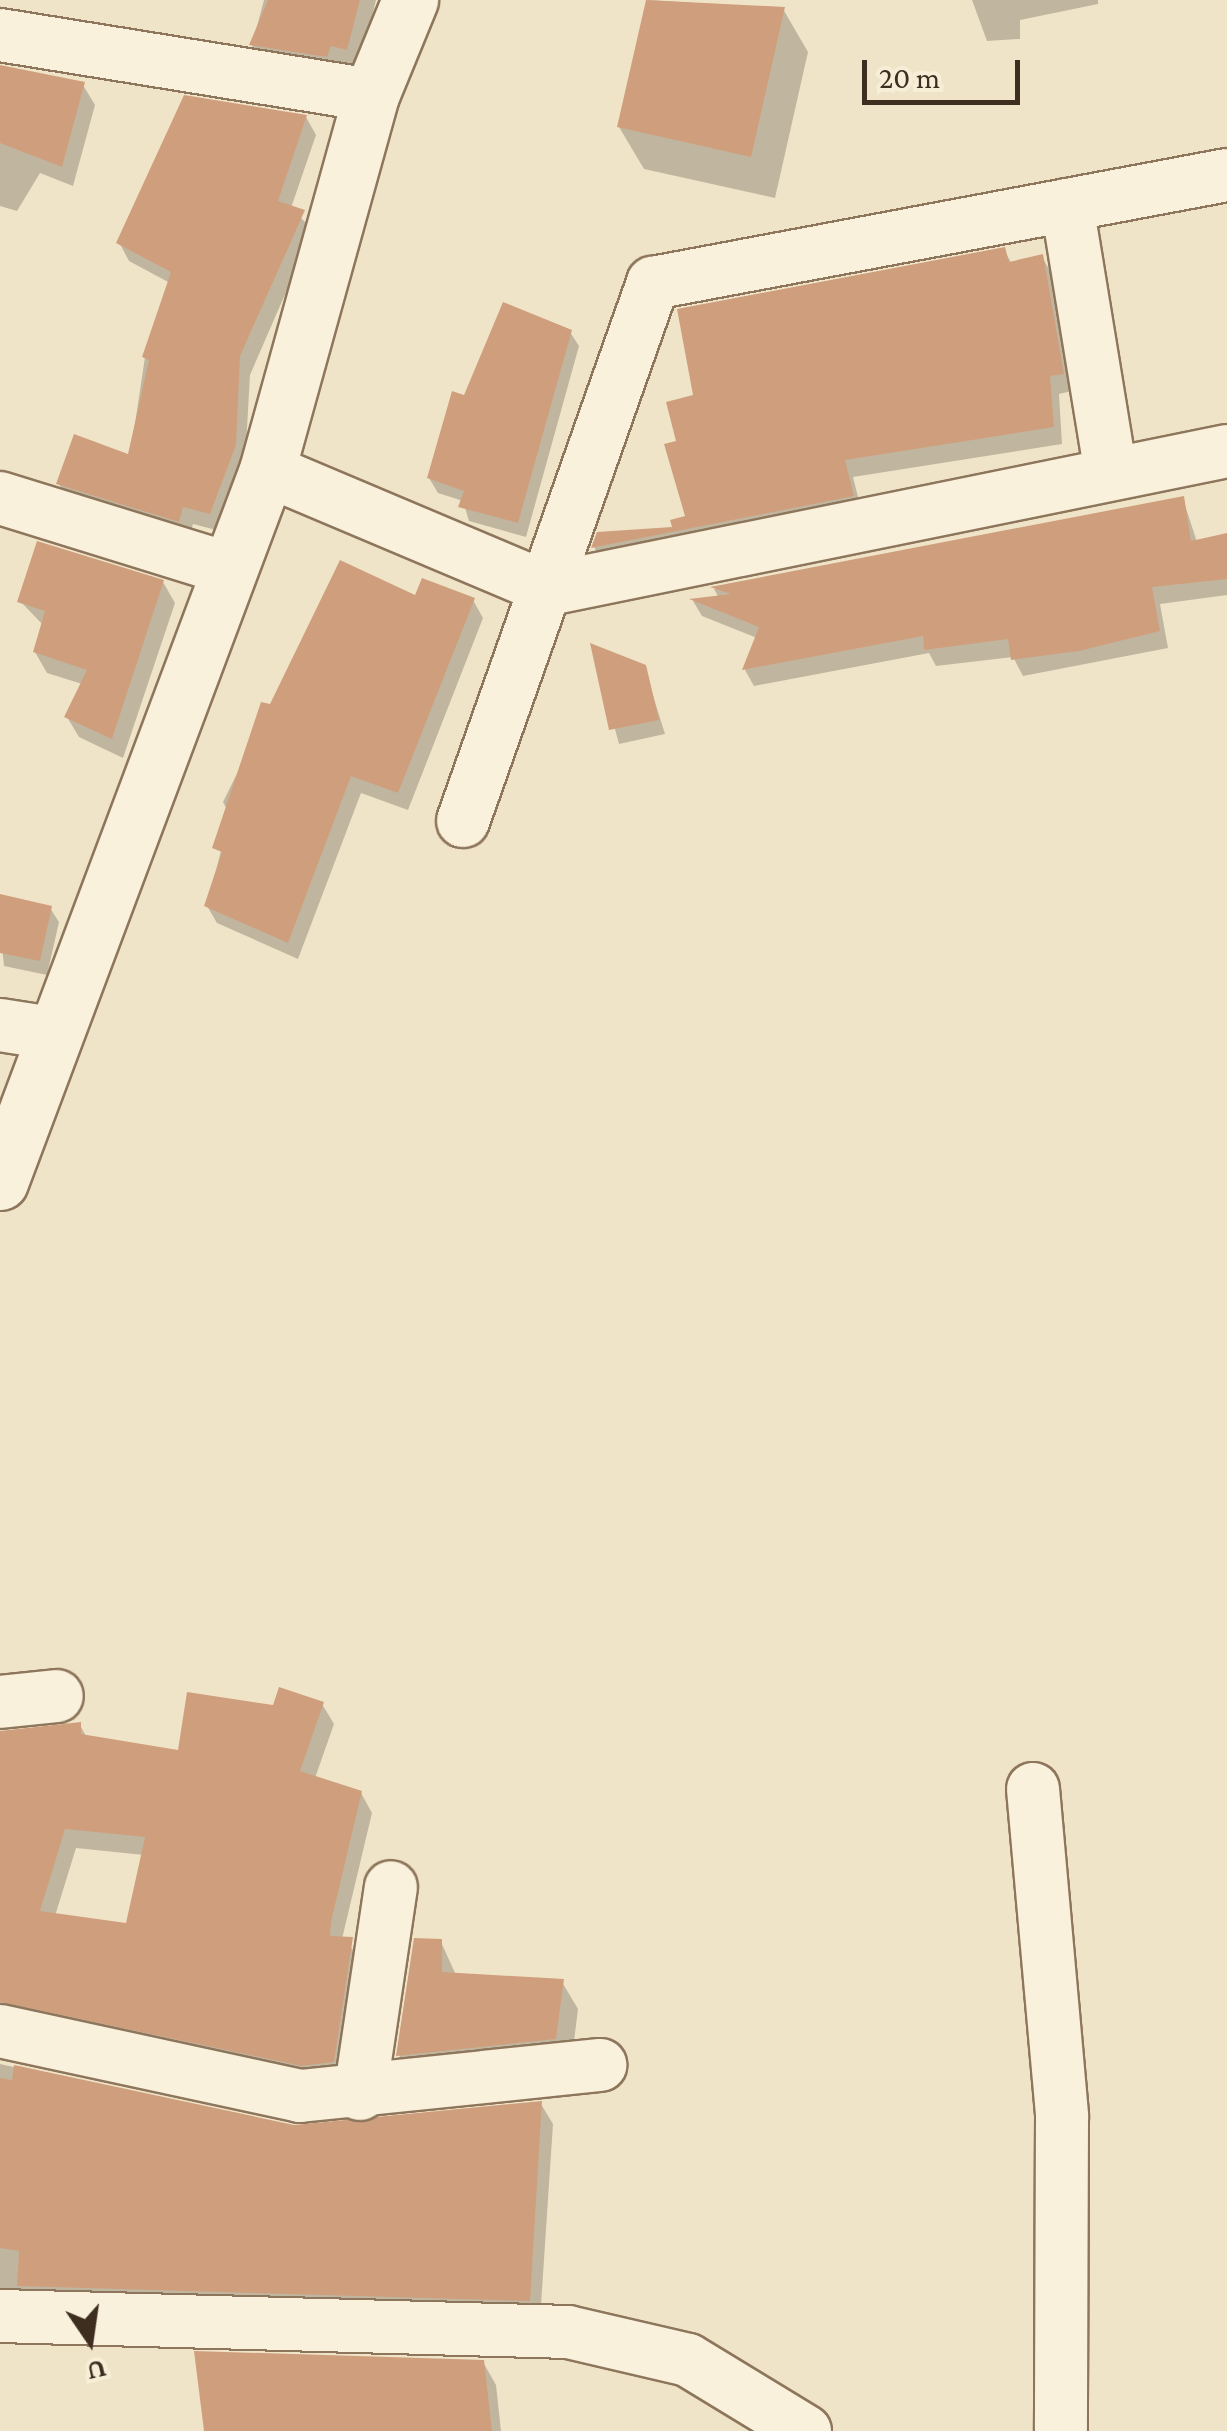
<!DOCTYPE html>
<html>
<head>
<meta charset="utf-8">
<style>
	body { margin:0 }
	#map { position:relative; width:1227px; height:2431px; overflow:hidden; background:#f0e4c8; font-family:"Crimson Pro",serif }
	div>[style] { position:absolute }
	.shadow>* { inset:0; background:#0003 }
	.building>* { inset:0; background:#cf9f7d }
	.roads { filter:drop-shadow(2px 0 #8d765c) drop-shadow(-2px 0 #8d765c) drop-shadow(0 2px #8d765c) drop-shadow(0 -2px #8d765c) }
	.minor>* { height:52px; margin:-26px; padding:0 26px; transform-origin:26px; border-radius:26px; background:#faf1dc }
	.tertiary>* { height:55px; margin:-27.5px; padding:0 27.5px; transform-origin:27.5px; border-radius:27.5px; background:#faf1dc }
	span { translate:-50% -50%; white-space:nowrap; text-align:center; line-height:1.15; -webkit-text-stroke:8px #f7eed8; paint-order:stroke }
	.north { position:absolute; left:40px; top:2291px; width:100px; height:100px; -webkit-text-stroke:8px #f7eed8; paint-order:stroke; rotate:167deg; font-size:28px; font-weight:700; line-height:40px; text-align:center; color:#3d2e20 }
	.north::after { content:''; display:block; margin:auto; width:35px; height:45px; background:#3d2e20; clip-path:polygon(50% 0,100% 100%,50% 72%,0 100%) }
	.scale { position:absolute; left:862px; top:60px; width:158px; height:45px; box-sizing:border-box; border:5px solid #3d2e20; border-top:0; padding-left:12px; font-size:30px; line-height:35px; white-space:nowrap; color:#3d2e20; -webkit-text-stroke:8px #f7eed8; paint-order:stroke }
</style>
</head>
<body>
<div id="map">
	<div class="shadow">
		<div style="clip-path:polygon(264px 0,376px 0,359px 71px,265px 67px,252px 45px)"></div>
		<div style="clip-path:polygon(648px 0,783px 9px,808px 52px,775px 198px,644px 169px,619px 127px)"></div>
		<div style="clip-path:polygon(972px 0,1098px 0,1098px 4px,1020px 20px,1020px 39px,987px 41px)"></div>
		<div style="clip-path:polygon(0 68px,83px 85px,95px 105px,73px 186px,40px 173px,17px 211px,0 206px)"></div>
		<div style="clip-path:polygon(306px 117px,316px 135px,291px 208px,313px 230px,250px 375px,245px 464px,220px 531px,193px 524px,189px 539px,70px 502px,59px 484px,130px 457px,145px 357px,170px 283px,129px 261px,119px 242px)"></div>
		<div style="clip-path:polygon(1004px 250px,1012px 264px,1042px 257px,1052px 274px,1072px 391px,1059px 394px,1062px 444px,853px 477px,862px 513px,604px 564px,594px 547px,675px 530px,688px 518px,679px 443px,696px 396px)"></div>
		<div style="clip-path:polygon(570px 332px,579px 346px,526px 537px,469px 521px,463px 501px,438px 493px,429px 478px,466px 398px)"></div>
		<div style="clip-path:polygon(1183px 499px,1197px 542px,1227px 535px,1227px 595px,1160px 604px,1168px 648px,1023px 676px,1013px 657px,936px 666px,929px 653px,754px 686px,745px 670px,757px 638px,702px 616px,693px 601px,719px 598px,714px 589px)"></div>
		<div style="clip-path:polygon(341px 563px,416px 599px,473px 600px,483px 618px,408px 810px,361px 793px,298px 959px,217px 923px,207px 906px,230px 815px,223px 802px)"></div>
		<div style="clip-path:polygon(163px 582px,175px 603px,123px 758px,79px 737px,67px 717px,82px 684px,47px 673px,35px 652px,44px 626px,20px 601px)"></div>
		<div style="clip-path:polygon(593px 647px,644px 667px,665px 734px,619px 744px)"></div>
		<div style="clip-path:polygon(50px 908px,59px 922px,47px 975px,4px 966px,0 927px)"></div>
		<div style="clip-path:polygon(evenodd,322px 1704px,334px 1724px,315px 1778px,361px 1793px,372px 1813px,342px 1939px,363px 1959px,345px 2082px,0 2027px,0 1734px,80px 1725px,87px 1738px,180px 1753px,274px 1708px,322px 1704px,76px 1848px,144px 1855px,128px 1925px,55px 1916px,76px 1848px)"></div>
		<div style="clip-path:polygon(441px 1942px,456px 1975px,562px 1982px,578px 2009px,571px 2066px,414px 2082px,399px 2055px)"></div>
		<div style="clip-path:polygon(0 2064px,294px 2128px,541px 2104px,553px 2124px,540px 2320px,0 2314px)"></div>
		<div style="clip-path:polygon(483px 2362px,496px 2385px,501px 2431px,207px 2431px)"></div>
	</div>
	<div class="building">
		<div style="clip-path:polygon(268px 0,360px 0,347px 50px,331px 46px,327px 57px,249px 45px)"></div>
		<div style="clip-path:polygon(646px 0,785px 7px,751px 157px,617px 127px)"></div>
		<div style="clip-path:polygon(0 65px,85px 82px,62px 167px,0 143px)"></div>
		<div style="clip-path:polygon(184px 95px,307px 115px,278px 201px,305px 210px,240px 356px,236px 445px,210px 514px,183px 507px,179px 522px,56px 484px,74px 434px,128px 454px,149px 360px,142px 357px,171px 272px,116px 243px)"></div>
		<div style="clip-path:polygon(1005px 247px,1009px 262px,1043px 254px,1064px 374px,1050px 376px,1054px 427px,845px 460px,854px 496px,591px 548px,597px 532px,672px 527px,670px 520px,685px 516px,664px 444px,676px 441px,666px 402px,693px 395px,677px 309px)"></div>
		<div style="clip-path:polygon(503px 302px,572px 330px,518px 523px,458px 507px,464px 491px,427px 478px,452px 391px,464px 395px)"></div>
		<div style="clip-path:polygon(1184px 496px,1191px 541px,1227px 533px,1227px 579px,1152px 587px,1160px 631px,1079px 651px,1011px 660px,1008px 639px,924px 650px,923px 636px,742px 670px,759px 627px,689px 599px,731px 594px,710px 587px)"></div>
		<div style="clip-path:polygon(37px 541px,164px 580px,112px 739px,64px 717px,87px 670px,33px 652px,45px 611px,17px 602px)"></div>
		<div style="clip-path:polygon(340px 560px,415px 595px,422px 578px,475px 598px,398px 793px,351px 776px,288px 943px,204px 906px,222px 852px,212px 848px,261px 702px,270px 704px)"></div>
		<div style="clip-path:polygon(590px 643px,646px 665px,659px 720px,609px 730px)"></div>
		<div style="clip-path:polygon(0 894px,52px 906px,40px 961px,0 953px)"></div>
		<div style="clip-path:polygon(evenodd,279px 1687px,324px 1702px,300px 1771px,362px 1791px,331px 1922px,330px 1936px,353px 1937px,334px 2062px,302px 2066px,0 2002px,0 1731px,81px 1722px,81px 1734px,178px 1750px,187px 1692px,273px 1705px,279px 1687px,65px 1829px,145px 1837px,126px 1923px,40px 1911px,65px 1829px)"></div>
		<div style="clip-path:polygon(414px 1938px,442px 1939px,442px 1972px,564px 1979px,556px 2039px,396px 2056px)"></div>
		<div style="clip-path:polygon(14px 2065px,294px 2125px,542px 2101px,530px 2301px,17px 2286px,19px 2251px,0 2248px,0 2078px,12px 2080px)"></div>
		<div style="clip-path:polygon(194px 2351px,484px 2360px,492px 2431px,204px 2431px)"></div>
	</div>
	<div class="roads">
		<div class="minor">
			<div style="left:0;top:35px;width:376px;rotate:9.2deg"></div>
			<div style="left:1067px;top:205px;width:272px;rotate:80.7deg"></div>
			<div style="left:267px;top:470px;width:306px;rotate:22.9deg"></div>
			<div style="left:549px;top:589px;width:692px;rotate:-11.5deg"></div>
			<div style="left:0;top:498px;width:240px;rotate:17.2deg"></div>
			<div style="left:463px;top:821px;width:571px;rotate:-70.55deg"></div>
			<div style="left:653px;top:283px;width:584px;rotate:-10.66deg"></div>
			<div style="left:0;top:1025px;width:52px;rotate:8.9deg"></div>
			<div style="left:0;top:1702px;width:57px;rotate:-6deg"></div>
			<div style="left:1033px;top:1789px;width:329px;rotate:84.9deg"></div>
			<div style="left:1062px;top:2117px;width:314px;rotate:90.2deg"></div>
			<div style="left:0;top:2031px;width:307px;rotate:12.2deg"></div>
			<div style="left:300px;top:2096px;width:302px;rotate:-5.9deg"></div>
			<div style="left:360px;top:2094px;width:209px;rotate:-81.5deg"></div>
			<div style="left:0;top:2316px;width:568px;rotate:1.61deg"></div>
			<div style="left:568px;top:2332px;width:123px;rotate:13.1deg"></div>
			<div style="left:688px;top:2360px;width:137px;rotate:31.3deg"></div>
		</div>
		<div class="tertiary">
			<div style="left:0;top:1182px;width:760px;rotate:-69.44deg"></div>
			<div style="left:267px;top:470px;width:389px;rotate:-74.5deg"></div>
			<div style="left:371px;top:95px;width:103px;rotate:-67.7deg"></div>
		</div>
	</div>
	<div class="north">U</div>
	<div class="scale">20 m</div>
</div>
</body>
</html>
